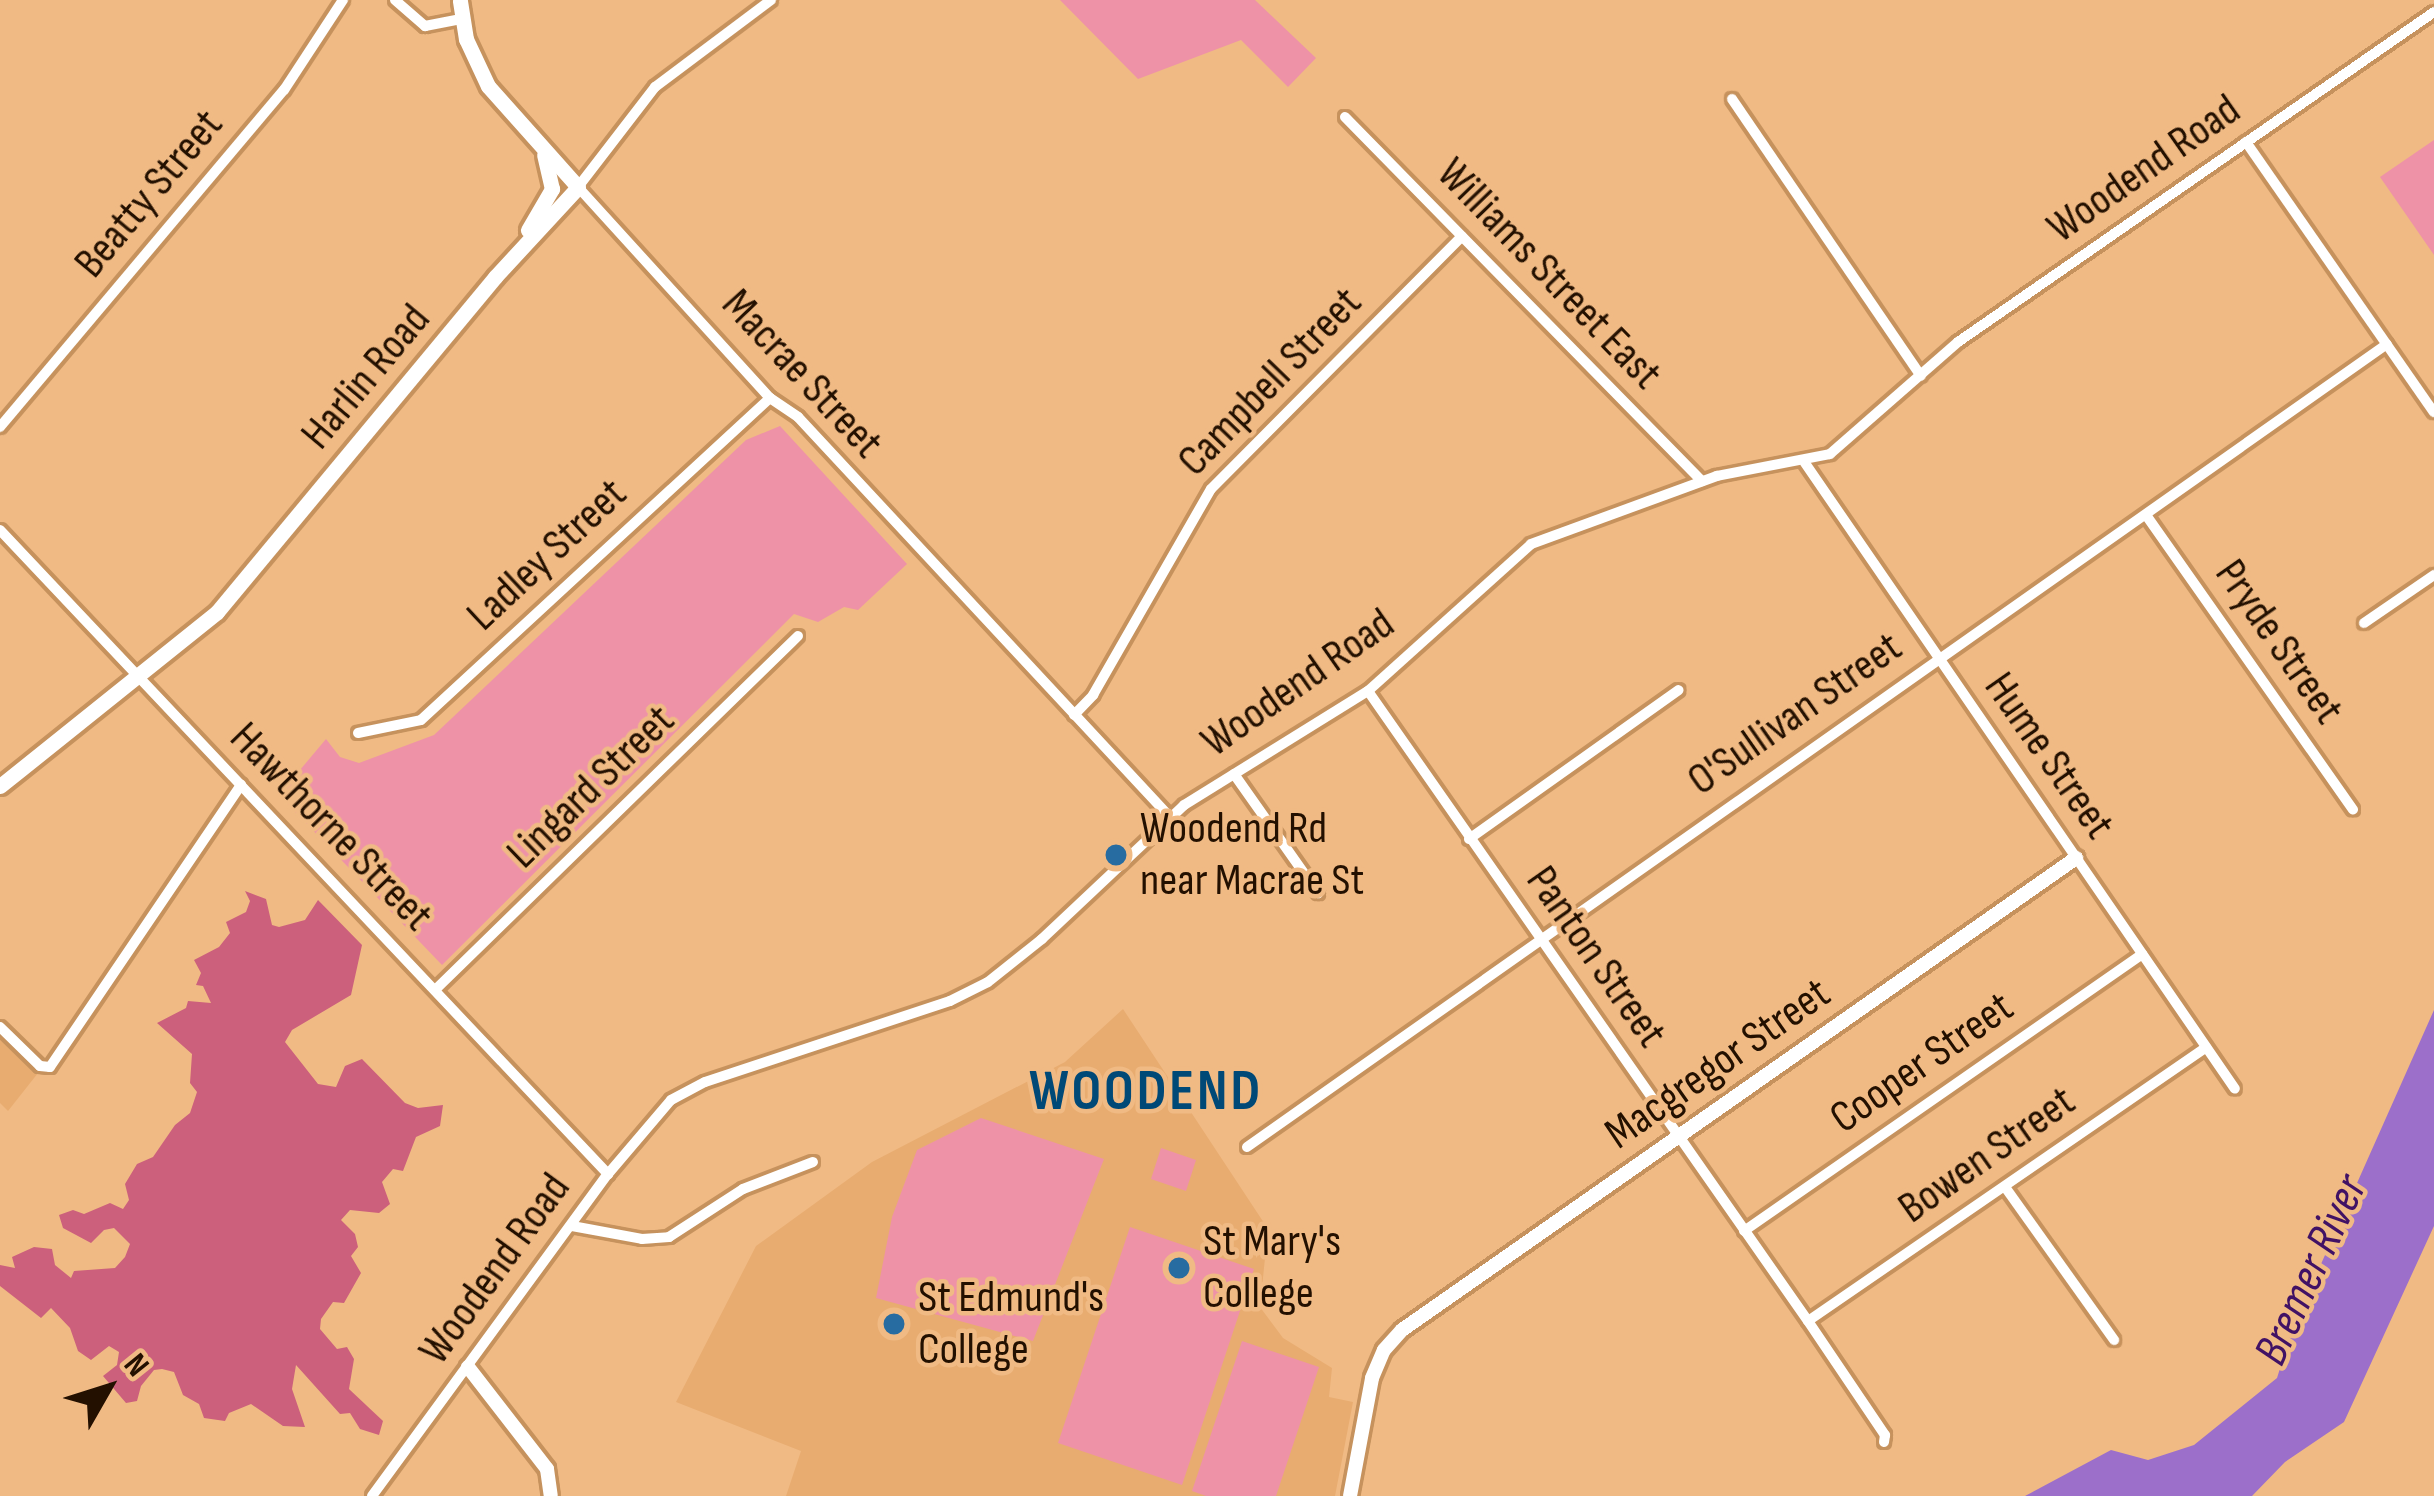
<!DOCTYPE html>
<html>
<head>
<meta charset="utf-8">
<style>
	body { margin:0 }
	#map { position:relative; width:2434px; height:1496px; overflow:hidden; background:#f0ba84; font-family:"Sofia Sans Condensed",sans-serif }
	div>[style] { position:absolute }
	.built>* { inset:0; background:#e8ac70 }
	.green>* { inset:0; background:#ee92a7 }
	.forest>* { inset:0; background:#cc607c }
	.water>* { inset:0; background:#9c6fca }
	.roads { filter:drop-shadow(3px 0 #c6925d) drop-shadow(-3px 0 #c6925d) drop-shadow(0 3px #c6925d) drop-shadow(0 -3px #c6925d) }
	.minor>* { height:10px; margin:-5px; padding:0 5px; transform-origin:5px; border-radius:5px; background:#fff }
	.tertiary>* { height:14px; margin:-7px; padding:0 7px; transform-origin:7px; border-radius:7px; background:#fff }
	.secondary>* { height:15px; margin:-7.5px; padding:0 7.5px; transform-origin:7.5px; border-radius:7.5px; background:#fff }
	.dots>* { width:33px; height:33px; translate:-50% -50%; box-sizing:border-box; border:6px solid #f0ba84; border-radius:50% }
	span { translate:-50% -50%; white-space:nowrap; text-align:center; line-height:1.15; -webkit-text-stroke:9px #f0ba84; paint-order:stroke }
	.street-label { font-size:45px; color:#231000 }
	.poi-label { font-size:45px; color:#231000 }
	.left { translate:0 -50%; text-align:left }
	.water-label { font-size:48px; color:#411265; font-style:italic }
	.district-label { font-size:57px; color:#004977; font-weight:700; letter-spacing:3px }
	.north { position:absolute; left:48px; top:1328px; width:120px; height:120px; -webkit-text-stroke:9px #f0ba84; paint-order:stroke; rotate:51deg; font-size:33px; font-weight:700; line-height:48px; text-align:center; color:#231000 }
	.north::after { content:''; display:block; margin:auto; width:42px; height:54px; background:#231000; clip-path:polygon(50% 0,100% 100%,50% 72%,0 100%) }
</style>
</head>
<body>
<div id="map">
	<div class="built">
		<div style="clip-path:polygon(1123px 1009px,1268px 1229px,1260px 1307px,1283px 1338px,1332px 1368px,1329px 1397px,1353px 1402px,1335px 1496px,786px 1496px,801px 1451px,676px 1402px,756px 1246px,872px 1162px,1065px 1062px)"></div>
		<div style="clip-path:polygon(0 1036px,38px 1073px,8px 1111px,0 1103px)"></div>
	</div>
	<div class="green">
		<div style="clip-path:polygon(1060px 0,1255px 0,1316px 58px,1288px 87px,1241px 40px,1138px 79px)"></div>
		<div style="clip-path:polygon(2434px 140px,2434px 255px,2380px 177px)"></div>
		<div style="clip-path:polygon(780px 426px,907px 564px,858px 610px,844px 607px,818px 622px,794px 614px,442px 965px,279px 795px,326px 739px,340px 757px,359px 763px,434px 735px,746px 440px)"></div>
		<div style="clip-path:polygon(981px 1118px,1104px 1159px,1033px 1341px,876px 1298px,892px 1217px,917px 1150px)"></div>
		<div style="clip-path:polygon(1161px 1148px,1196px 1160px,1186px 1191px,1151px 1179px)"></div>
		<div style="clip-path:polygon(1130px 1227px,1254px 1269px,1182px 1485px,1058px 1443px)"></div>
		<div style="clip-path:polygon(1242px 1341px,1319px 1367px,1276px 1496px,1206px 1496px,1192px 1491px)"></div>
	</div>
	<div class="forest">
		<div style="clip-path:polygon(245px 891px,266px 899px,272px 925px,279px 927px,305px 920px,318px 900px,362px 945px,351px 995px,292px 1030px,285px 1042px,318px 1084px,336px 1087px,345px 1066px,362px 1059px,405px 1103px,418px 1108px,443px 1105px,440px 1126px,416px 1137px,403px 1171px,393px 1169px,382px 1182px,390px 1204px,379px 1213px,350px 1210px,341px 1220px,355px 1234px,358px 1247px,351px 1256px,361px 1273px,344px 1303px,333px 1302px,321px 1319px,320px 1329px,337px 1349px,347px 1347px,354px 1359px,349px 1389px,383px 1421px,379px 1435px,360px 1429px,350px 1413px,340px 1414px,296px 1365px,292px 1389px,305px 1427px,283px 1426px,251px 1404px,229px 1413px,225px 1421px,204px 1418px,199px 1404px,183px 1395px,174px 1372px,162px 1369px,154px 1370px,141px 1386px,137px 1401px,126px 1403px,103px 1376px,117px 1365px,119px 1352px,109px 1346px,91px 1360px,78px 1351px,70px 1328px,51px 1308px,41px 1318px,0 1286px,0 1265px,15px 1268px,12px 1257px,34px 1247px,52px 1249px,55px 1265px,71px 1278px,74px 1271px,115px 1268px,125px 1257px,130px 1244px,114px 1228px,104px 1230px,91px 1243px,63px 1228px,59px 1215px,73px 1210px,84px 1214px,110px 1203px,123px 1209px,129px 1200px,125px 1184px,137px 1164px,153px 1157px,175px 1125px,190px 1113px,197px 1092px,190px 1083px,192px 1054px,157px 1023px,186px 1008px,188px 1001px,211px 1003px,203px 986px,196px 985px,201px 973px,194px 960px,219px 947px,230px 933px,226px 922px,246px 912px,250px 901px)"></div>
	</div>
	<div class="water">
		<div style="clip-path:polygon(2434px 1010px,2434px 1226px,2344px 1422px,2285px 1462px,2252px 1496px,2025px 1496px,2111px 1450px,2148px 1460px,2194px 1445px,2277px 1378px,2293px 1327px)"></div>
	</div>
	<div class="roads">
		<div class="minor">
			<div style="left:395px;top:0;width:40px;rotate:41deg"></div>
			<div style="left:425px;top:26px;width:38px;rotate:-11deg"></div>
			<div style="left:771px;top:0;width:145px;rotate:143.1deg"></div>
			<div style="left:655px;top:87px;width:126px;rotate:127.6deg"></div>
			<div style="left:578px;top:187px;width:285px;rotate:47.7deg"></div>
			<div style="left:770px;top:398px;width:34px;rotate:34deg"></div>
			<div style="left:798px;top:417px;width:546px;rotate:47.08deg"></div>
			<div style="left:1732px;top:99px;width:335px;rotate:55.7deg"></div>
			<div style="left:1345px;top:117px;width:510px;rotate:45.56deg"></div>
			<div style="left:2246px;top:142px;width:329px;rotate:55.2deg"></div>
			<div style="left:0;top:427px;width:441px;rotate:-49.9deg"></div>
			<div style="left:284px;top:90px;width:108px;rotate:-56.8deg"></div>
			<div style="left:1805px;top:463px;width:759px;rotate:55.51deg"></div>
			<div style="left:2146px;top:515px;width:360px;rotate:54.9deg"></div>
			<div style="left:0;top:530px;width:886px;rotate:46.65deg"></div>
			<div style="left:2364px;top:623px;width:85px;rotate:-34.4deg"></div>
			<div style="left:1368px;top:691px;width:768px;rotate:55.07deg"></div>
			<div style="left:1808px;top:1321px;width:138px;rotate:56deg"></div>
			<div style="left:1885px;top:1435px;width:7px;rotate:98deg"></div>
			<div style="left:1074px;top:715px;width:28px;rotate:-46deg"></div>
			<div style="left:1093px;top:695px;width:237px;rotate:-60.2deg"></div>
			<div style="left:1211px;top:489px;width:356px;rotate:-45.2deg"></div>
			<div style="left:358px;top:733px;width:64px;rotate:-11.7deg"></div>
			<div style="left:421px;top:720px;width:475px;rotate:-42.7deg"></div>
			<div style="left:1234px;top:774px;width:146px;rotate:54.8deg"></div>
			<div style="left:1469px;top:839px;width:257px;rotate:-35.4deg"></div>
			<div style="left:435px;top:990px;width:507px;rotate:-44.28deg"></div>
			<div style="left:0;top:1027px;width:56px;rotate:44.3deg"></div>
			<div style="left:40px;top:1066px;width:10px;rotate:6deg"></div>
			<div style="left:50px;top:1067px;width:341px;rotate:-55.9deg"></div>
			<div style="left:1247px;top:1147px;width:1394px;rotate:-35.16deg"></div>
			<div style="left:2005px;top:1187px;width:188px;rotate:54.5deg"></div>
			<div style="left:572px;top:1226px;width:71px;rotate:10.5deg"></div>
			<div style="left:642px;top:1239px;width:27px;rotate:-4deg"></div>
			<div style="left:669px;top:1237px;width:88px;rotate:-33deg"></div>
			<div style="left:743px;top:1189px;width:75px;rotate:-21.1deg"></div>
			<div style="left:1744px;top:1231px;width:485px;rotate:-34.8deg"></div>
			<div style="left:1808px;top:1321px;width:483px;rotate:-34.5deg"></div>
			<div style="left:372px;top:1496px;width:399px;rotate:-53.8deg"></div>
			<div style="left:608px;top:1174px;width:97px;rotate:-49.6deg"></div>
			<div style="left:671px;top:1100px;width:38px;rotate:-28deg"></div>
			<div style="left:705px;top:1082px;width:258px;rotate:-18.3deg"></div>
			<div style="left:950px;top:1001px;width:42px;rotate:-26.6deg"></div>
			<div style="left:988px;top:982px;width:69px;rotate:-38.5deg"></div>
			<div style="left:1042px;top:939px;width:195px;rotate:-43.3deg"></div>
			<div style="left:1184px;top:805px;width:216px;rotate:-31.8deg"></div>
			<div style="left:1368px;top:691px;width:219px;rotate:-42deg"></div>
			<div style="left:1531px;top:544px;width:198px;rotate:-20.1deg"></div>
			<div style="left:1717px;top:476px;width:115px;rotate:-11deg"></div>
			<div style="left:1830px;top:454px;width:170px;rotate:-41.2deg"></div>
			<div style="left:1958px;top:342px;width:579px;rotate:-34.73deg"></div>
		</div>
		<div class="tertiary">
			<div style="left:468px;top:1367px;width:129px;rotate:52.2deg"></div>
			<div style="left:547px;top:1469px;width:27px;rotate:82deg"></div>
			<div style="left:1350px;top:1496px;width:120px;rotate:-79.4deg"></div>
			<div style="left:1372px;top:1378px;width:30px;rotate:-67deg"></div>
			<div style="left:1384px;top:1350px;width:27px;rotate:-48deg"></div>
			<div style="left:1402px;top:1330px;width:823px;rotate:-35deg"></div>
		</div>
		<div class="secondary">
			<div style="left:528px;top:230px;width:48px;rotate:-59.7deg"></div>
			<div style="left:552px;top:189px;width:35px;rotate:-103deg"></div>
			<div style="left:0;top:786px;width:278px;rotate:-38.7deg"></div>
			<div style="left:217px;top:612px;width:435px;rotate:-50.3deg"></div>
			<div style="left:495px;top:277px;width:122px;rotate:-47.3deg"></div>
			<div style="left:578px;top:187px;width:135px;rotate:-131.7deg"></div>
			<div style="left:488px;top:86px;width:52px;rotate:-115.1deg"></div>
			<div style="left:466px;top:39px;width:39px;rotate:-99deg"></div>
		</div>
	</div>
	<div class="dots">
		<div style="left:1116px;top:855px;background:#276ca1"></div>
		<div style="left:1179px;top:1268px;background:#276ca1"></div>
		<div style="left:894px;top:1324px;background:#276ca1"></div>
	</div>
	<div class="street-label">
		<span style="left:2144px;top:169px;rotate:-35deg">Woodend Road</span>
		<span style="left:149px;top:194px;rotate:-50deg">Beatty Street</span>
		<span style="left:1549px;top:274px;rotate:46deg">Williams Street East</span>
		<span style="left:802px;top:374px;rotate:47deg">Macrae Street</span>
		<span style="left:366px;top:377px;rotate:-50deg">Harlin Road</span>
		<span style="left:1270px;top:382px;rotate:-46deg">Campbell Street</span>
		<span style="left:547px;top:555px;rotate:-43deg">Ladley Street</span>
		<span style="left:2279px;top:642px;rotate:55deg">Pryde Street</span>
		<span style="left:1298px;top:683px;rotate:-35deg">Woodend Road</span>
		<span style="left:1795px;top:714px;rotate:-35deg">O'Sullivan Street</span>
		<span style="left:2049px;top:756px;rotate:55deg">Hume Street</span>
		<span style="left:591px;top:787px;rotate:-44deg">Lingard Street</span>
		<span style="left:331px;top:827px;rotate:46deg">Hawthorne Street</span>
		<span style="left:1596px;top:957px;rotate:55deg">Panton Street</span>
		<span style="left:1922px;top:1063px;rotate:-35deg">Cooper Street</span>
		<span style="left:1718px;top:1064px;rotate:-35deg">Macgregor Street</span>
		<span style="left:1987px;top:1155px;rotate:-35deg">Bowen Street</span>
		<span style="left:495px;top:1269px;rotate:-54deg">Woodend Road</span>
	</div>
	<div class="poi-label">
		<span class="left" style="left:1140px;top:855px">Woodend Rd<br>near Macrae St</span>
		<span class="left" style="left:1203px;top:1268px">St Mary's<br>College</span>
		<span class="left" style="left:918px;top:1324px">St Edmund's<br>College</span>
	</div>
	<div class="water-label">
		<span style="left:2311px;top:1270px;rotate:-65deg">Bremer River</span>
	</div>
	<div class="district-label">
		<span style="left:1146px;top:1093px">WOODEND</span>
	</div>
	<div class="north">N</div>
</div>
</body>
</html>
